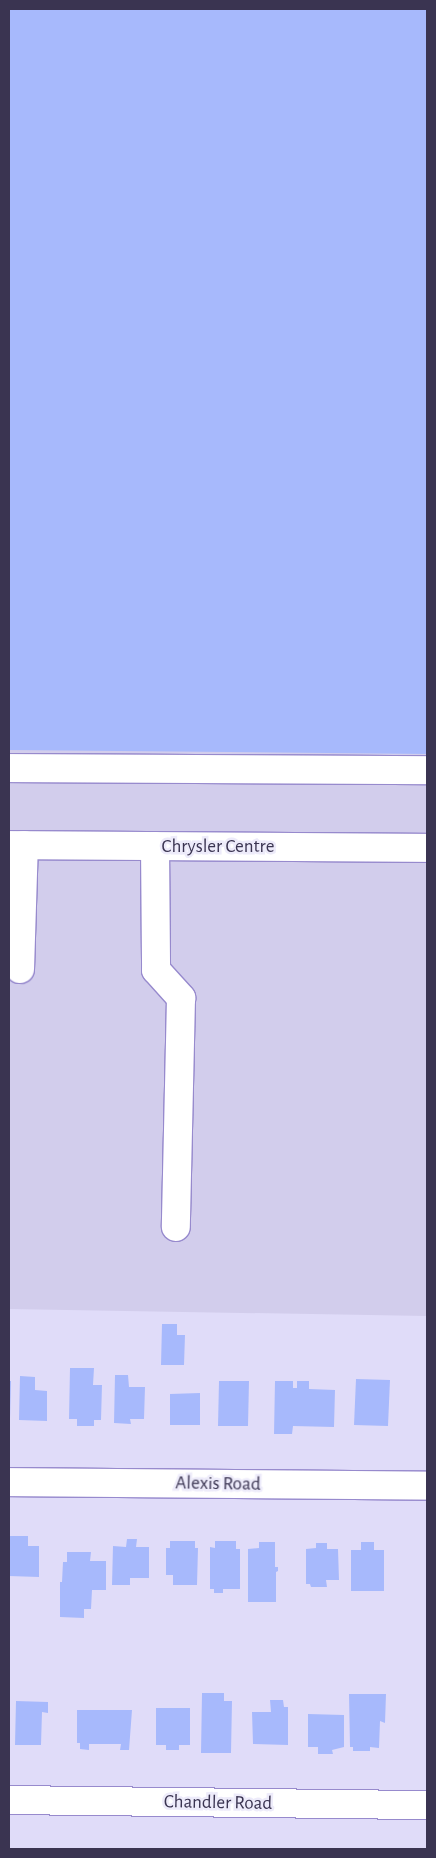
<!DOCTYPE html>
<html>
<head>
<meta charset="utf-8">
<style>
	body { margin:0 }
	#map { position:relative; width:436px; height:1858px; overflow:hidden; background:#e0dcf9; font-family:"Alegreya Sans",sans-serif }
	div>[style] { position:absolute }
	.built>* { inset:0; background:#d2cdec }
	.building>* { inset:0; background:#a7b9fc }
	.roads { filter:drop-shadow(1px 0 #978acd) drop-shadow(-1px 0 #978acd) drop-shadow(0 1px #978acd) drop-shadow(0 -1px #978acd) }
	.minor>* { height:28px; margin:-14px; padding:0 14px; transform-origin:14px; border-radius:14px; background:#fff }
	span { translate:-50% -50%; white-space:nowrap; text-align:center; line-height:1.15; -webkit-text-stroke:5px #edebfa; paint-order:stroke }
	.street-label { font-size:19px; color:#3a3451 }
	.frame { position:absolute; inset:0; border:10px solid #3a3451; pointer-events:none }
</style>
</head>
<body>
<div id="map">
	<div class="built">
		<div style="clip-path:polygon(9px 9px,427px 9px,427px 1316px,9px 1309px)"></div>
	</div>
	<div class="building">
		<div style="clip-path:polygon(9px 9px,427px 9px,427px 754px,9px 750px)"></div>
		<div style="clip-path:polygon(162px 1324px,177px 1324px,177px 1335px,185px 1335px,184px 1365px,161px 1365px)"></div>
		<div style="clip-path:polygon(70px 1368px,94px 1368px,93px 1385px,102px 1385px,101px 1420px,94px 1420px,94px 1426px,77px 1426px,77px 1419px,69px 1419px)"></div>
		<div style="clip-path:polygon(115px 1375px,128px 1375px,129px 1387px,145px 1387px,144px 1419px,130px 1419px,131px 1424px,114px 1423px)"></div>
		<div style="clip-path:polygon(20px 1376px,35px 1377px,35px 1390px,47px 1391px,47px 1421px,19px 1420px)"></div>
		<div style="clip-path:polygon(356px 1379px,390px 1380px,388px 1426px,354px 1425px)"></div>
		<div style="clip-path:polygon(9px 1381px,11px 1381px,10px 1419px,9px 1419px)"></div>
		<div style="clip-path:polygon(219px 1381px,249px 1381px,248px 1426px,218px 1426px)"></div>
		<div style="clip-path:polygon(275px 1381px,293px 1381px,293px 1388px,297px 1388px,297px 1381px,309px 1381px,309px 1389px,335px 1390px,334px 1427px,293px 1426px,292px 1434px,274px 1434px)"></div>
		<div style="clip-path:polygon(200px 1393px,200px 1425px,170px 1425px,170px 1394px)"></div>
		<div style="clip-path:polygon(9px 1536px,28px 1536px,28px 1546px,39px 1546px,39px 1577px,9px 1576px)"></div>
		<div style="clip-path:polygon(127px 1539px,137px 1539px,136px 1547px,149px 1547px,149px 1578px,130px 1578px,130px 1585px,112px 1585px,113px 1546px,126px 1547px)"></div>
		<div style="clip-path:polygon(170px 1541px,195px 1541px,195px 1548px,198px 1548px,197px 1585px,173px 1585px,173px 1575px,166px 1575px,166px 1548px,170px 1548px)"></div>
		<div style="clip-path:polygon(215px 1541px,236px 1541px,236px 1549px,240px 1549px,240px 1589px,223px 1589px,223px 1593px,214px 1593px,214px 1589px,210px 1589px,210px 1547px,215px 1548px)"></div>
		<div style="clip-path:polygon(259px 1542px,275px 1542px,275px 1567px,278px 1567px,278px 1571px,276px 1572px,276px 1602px,248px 1602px,248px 1549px,259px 1548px)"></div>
		<div style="clip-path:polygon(361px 1542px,374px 1542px,374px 1550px,384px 1550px,384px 1591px,351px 1591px,351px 1550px,361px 1550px)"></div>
		<div style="clip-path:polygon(316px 1543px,327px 1543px,327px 1549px,338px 1549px,339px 1580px,326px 1580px,327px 1587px,311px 1587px,310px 1584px,306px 1584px,306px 1549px,316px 1548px)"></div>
		<div style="clip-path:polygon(67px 1552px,91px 1552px,90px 1561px,106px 1561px,106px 1590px,92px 1590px,91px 1609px,84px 1609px,84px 1618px,60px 1617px,60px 1582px,62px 1582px,63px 1562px,67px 1562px)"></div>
		<div style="clip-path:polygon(202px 1693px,224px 1693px,224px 1701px,232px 1701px,231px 1753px,201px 1753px)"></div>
		<div style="clip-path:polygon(349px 1694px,386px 1694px,385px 1723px,380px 1721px,379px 1748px,370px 1747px,370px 1751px,353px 1751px,353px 1747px,350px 1747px)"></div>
		<div style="clip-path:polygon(270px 1700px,283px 1700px,284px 1707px,288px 1707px,288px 1745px,253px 1744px,252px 1712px,271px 1712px)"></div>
		<div style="clip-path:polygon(16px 1701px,48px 1702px,48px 1713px,42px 1712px,41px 1745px,15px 1745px)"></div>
		<div style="clip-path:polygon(156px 1708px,190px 1708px,190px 1745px,179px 1745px,179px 1750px,166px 1750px,166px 1745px,156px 1745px)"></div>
		<div style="clip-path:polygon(77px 1710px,132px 1710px,129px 1750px,120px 1750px,121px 1744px,89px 1744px,89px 1750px,80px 1749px,80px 1743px,77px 1743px)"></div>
		<div style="clip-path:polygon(308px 1714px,344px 1715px,344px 1747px,332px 1750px,333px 1754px,318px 1754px,318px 1747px,308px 1747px)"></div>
	</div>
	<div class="roads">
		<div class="minor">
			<div style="left:9px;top:768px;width:418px;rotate:0.3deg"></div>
			<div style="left:9px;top:845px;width:418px;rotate:0.4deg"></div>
			<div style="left:155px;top:846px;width:124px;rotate:89.5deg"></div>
			<div style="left:156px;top:970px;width:38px;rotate:48deg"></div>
			<div style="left:181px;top:998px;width:229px;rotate:91.3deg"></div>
			<div style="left:20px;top:969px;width:124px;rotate:-88.2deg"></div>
			<div style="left:9px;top:1482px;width:418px;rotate:0.5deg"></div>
			<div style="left:9px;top:1800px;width:418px;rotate:0.7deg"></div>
		</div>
	</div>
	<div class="street-label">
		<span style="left:218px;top:847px">Chrysler Centre</span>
		<span style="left:218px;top:1484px;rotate:1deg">Alexis Road</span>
		<span style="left:218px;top:1803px;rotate:1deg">Chandler Road</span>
	</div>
	<div class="frame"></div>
</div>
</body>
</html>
